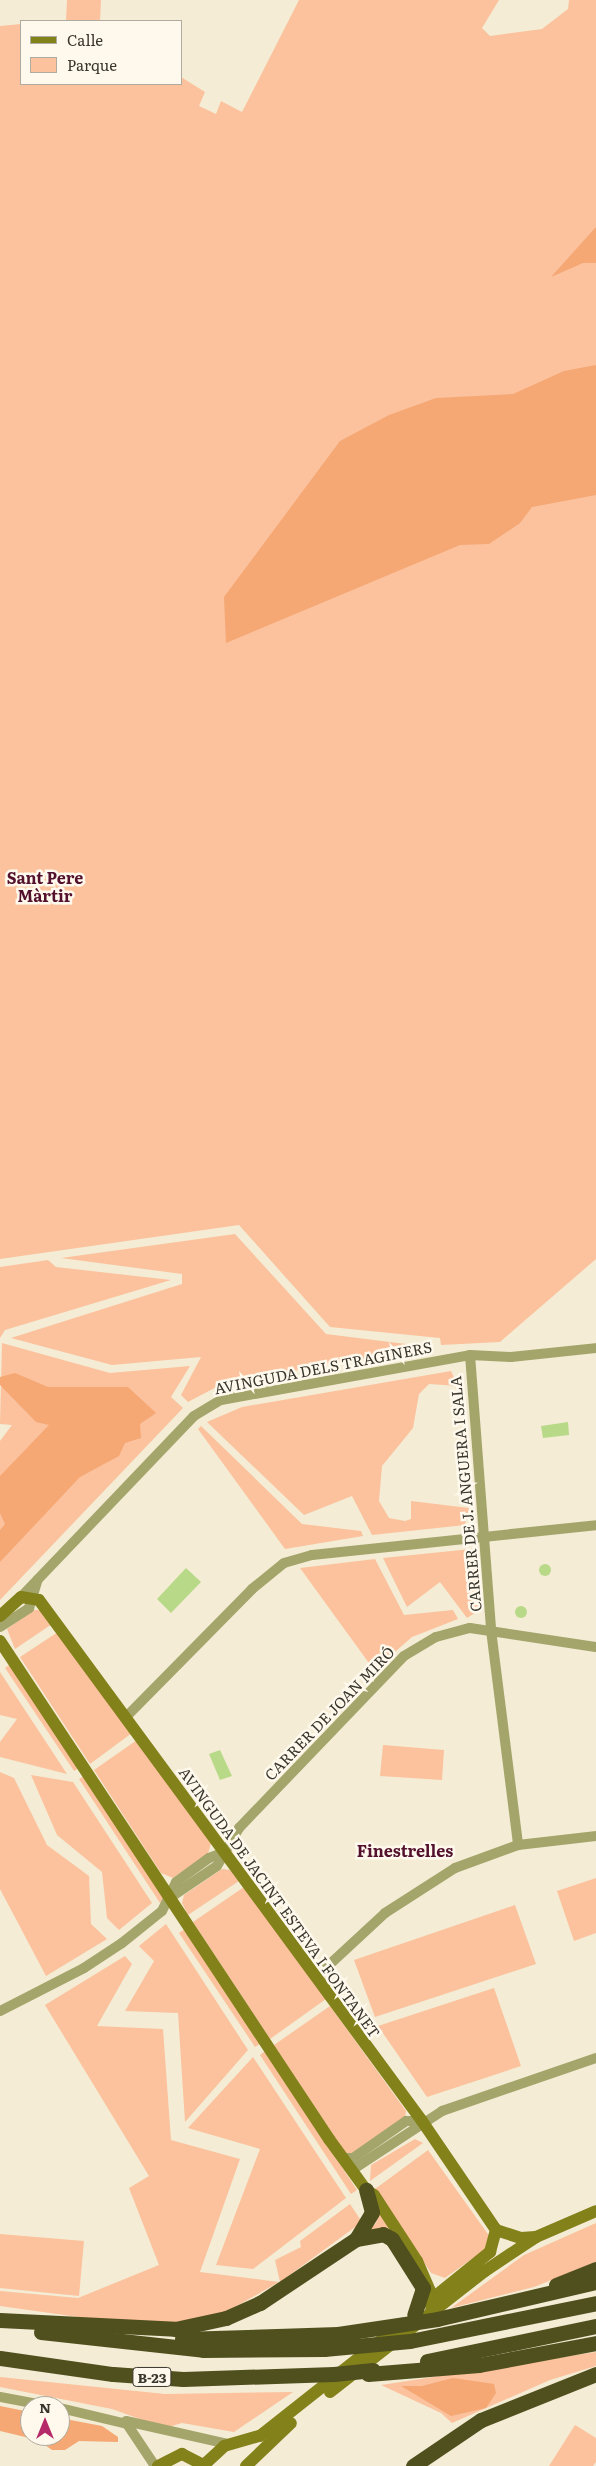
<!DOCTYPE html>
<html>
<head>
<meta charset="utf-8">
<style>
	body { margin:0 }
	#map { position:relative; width:596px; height:2466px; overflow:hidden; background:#f4ecd5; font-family:Literata,serif }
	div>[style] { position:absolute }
	.green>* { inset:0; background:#fbc29d }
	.forest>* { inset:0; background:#f5a774 }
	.water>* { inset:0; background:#b8da88 }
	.round { border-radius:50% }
	.street>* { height:10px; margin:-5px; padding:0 5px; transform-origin:5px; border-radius:5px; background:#a4a56b }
	.secondary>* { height:12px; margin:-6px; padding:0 6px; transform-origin:6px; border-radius:6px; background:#83811a }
	.highway>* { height:15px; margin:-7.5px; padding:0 7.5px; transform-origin:7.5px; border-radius:7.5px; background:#50501f }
	.highway-bridge>* { height:15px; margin:-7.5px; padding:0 7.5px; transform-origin:7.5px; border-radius:7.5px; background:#50501f }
	span { translate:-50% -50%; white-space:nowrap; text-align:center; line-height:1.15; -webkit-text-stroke:5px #fef9ec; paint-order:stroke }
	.shield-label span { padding:1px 4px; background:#fef9ec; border:1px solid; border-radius:4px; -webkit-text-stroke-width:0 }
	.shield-label { font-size:14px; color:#39362d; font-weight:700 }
	.street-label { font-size:15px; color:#39362d }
	.neighbourhood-label { font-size:16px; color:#53112e; font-weight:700 }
	.legend { position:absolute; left:20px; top:20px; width:162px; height:65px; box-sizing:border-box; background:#fef9ec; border:1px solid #afaba0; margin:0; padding:6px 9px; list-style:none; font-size:15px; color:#39362d }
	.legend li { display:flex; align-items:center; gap:10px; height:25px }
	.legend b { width:25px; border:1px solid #afaba0 }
	.north { position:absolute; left:20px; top:2396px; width:50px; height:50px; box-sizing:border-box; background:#fef9ec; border:1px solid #afaba0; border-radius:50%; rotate:0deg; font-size:14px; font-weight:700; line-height:20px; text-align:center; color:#39362d }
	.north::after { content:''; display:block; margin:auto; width:18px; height:22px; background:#b52b69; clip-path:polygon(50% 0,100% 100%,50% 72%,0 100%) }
</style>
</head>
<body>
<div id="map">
	<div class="green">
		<div style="clip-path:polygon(67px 0,101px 0,100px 21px,66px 21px)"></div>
		<div style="clip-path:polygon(299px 0,499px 0,482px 28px,490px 36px,542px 29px,568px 9px,569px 0,596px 0,596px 1259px,500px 1342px,441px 1345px,440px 1338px,330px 1327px,239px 1225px,0 1259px,0 26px,21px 24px,21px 84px,181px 84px,181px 77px,205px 92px,199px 106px,216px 114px,221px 101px,242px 112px)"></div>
		<div style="clip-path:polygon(235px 1234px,326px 1334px,430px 1347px,224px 1383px,188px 1402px,181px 1395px,201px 1357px,112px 1365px,11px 1338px,182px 1284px,182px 1274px,61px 1258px)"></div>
		<div style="clip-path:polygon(48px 1260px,56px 1267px,171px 1280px,5px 1330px,0 1338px,0 1267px)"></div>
		<div style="clip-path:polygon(2px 1343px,110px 1373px,190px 1366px,171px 1397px,183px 1408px,0 1600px,0 1441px,12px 1425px,0 1424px)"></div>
		<div style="clip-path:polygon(451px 1371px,458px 1386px,429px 1384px,419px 1394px,413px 1428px,382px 1466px,379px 1501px,389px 1518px,405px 1521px,411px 1519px,411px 1501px,469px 1508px,465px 1525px,372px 1535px,352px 1496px,304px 1515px,207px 1422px,242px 1407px)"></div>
		<div style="clip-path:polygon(201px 1426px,302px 1524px,361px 1531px,363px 1536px,285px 1549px,198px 1429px)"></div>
		<div style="clip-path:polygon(471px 1549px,478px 1611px,467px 1618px,440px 1582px,407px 1607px,383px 1558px)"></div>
		<div style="clip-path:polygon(375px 1559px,404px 1615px,453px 1610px,458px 1619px,412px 1637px,374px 1670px,300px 1568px)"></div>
		<div style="clip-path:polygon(34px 1610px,41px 1610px,52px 1624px,15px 1649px,7px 1629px)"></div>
		<div style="clip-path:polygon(58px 1632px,132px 1733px,90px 1764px,20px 1657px)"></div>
		<div style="clip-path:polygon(11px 1664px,79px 1768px,74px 1771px,5px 1668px)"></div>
		<div style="clip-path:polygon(0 1672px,67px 1774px,0 1757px,0 1742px,17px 1719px,0 1715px)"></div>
		<div style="clip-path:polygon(137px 1740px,211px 1843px,208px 1854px,173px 1878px,161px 1873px,94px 1770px)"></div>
		<div style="clip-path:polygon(383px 1745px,444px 1750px,442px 1780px,380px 1776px)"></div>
		<div style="clip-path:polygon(0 1772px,14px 1778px,47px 1845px,89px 1876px,91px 1924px,107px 1939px,46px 1976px,0 1889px)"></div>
		<div style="clip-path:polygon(31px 1775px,73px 1782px,152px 1903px,119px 1930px,107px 1918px,102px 1872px,57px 1835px)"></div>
		<div style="clip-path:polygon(84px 1776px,163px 1898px,160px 1903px,79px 1779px)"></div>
		<div style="clip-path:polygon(222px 1869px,230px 1870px,239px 1881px,188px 1915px,182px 1903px,184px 1895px)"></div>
		<div style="clip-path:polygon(596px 1878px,596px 1933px,574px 1941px,557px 1891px)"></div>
		<div style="clip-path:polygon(244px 1887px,326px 1999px,270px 2039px,193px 1922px)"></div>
		<div style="clip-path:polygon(515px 1905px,536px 1964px,375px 2017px,354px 1960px)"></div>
		<div style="clip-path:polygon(166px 1924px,248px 2050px,185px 2122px,178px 2013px,125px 2011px,154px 1961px,139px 1946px)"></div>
		<div style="clip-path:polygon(185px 1929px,260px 2044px,255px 2047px,179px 1933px)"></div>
		<div style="clip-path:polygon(125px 1956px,132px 1964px,97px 2026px,163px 2029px,171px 2140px,240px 2159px,200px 2272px,279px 2282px,228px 2311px,196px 2320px,157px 2324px,121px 2323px,0 2306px,0 2291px,78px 2298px,159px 2265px,129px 2188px,149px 2176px,45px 2005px)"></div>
		<div style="clip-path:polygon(494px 1988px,521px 2066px,427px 2097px,378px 2026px)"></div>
		<div style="clip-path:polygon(330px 2006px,406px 2111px,405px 2118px,351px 2154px,345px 2153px,274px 2045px)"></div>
		<div style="clip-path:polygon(265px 2051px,357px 2190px,351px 2194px,260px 2055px)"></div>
		<div style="clip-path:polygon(253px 2057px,346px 2198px,253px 2269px,216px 2265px,260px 2149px,188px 2128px)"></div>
		<div style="clip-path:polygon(415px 2139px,423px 2143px,370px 2181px,371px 2165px)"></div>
		<div style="clip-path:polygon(428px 2150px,490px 2237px,490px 2246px,445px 2278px,431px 2273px,375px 2189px)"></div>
		<div style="clip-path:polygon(350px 2204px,362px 2222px,280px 2282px,275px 2260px,301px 2247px,300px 2241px)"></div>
		<div style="clip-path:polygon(379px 2213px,389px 2228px,366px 2233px,376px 2223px)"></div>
		<div style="clip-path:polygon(596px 2223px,596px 2262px,534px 2287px,451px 2308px,524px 2255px)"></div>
		<div style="clip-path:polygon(0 2234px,84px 2241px,79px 2296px,0 2288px)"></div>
		<div style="clip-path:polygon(596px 2352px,596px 2366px,550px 2380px,452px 2423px,441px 2413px,381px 2385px)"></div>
		<div style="clip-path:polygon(0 2377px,165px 2394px,293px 2392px,234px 2432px,182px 2423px,165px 2428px,112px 2409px,0 2387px)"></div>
		<div style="clip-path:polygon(575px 2425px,596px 2438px,596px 2462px,593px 2466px,549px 2466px)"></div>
	</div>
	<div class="forest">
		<div style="clip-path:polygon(596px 227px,596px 263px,583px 263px,551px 277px)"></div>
		<div style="clip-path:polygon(596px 365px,596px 495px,532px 507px,520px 523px,489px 544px,460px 545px,226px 643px,224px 597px,340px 441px,389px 415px,436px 398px,513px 394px,564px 371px)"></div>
		<div style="clip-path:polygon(15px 1373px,48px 1387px,128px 1387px,156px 1413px,140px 1424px,141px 1438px,125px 1443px,119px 1456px,80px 1477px,0 1562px,0 1530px,5px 1524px,0 1513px,0 1476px,49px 1425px,36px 1422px,0 1385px,0 1377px)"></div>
		<div style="clip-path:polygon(453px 2378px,494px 2384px,496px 2393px,486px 2408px,451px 2416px,401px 2386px,422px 2386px)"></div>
		<div style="clip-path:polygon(0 2406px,30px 2412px,30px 2436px,60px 2436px,60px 2418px,102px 2426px,118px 2437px,118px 2442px,79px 2441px,65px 2450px,52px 2450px,38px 2440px,0 2431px)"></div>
	</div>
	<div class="water">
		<div style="clip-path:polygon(568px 1422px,569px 1435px,543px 1438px,541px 1426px)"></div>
		<div class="round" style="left:539px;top:1564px;width:12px;height:12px"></div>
		<div style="clip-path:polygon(186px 1568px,201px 1582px,171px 1613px,157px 1599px)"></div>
		<div class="round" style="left:515px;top:1606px;width:12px;height:12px"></div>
		<div style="clip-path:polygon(220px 1750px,232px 1776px,220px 1780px,209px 1754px)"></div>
	</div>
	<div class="street">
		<div style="left:470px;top:1355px;width:276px;rotate:85.6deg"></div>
		<div style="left:491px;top:1630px;width:217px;rotate:82.8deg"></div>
		<div style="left:21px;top:1597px;width:250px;rotate:-46.3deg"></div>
		<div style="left:194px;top:1416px;width:31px;rotate:-31deg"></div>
		<div style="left:221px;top:1400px;width:253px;rotate:-10.2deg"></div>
		<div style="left:470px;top:1355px;width:41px;rotate:2.8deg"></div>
		<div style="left:511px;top:1357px;width:85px;rotate:-6deg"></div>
		<div style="left:0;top:1627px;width:35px;rotate:-33deg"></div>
		<div style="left:29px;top:1608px;width:30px;rotate:-73deg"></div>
		<div style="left:125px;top:1718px;width:181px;rotate:-45.4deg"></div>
		<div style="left:252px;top:1589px;width:41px;rotate:-39.1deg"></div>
		<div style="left:284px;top:1563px;width:29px;rotate:-16deg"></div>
		<div style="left:312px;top:1555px;width:286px;rotate:-6deg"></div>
		<div style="left:171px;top:1897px;width:55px;rotate:-34deg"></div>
		<div style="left:217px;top:1866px;width:44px;rotate:-59.9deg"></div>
		<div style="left:239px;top:1828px;width:238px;rotate:-46.2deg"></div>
		<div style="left:404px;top:1656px;width:37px;rotate:-31deg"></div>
		<div style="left:436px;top:1637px;width:35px;rotate:-15deg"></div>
		<div style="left:470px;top:1628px;width:127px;rotate:8.6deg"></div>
		<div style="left:316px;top:1977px;width:94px;rotate:-42.8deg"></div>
		<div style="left:385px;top:1913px;width:83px;rotate:-32.7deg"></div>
		<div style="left:455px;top:1868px;width:67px;rotate:-20.1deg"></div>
		<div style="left:518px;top:1845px;width:79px;rotate:-6.6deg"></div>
		<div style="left:0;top:2011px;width:94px;rotate:-27.1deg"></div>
		<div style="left:84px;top:1968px;width:45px;rotate:-33.3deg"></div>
		<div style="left:122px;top:1943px;width:51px;rotate:-38.7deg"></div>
		<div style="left:162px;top:1911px;width:32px;rotate:-64deg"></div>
		<div style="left:176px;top:1882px;width:41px;rotate:-36deg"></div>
		<div style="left:209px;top:1858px;width:17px;rotate:-21deg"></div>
		<div style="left:343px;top:2158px;width:10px"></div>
		<div style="left:353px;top:2158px;width:65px;rotate:-34.9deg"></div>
		<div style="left:406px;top:2121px;width:16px"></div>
		<div style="left:352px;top:2170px;width:108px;rotate:-33.2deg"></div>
		<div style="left:442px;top:2111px;width:163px;rotate:-19deg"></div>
		<div style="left:0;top:2397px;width:49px;rotate:10.6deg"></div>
		<div style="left:60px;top:2408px;width:69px;rotate:13.4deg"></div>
		<div style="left:127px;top:2424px;width:50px;rotate:56.3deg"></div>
		<div style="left:126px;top:2421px;width:105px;rotate:12.7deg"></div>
	</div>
	<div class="secondary">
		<div style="left:0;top:1616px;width:28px;rotate:-42deg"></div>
		<div style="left:21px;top:1597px;width:18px;rotate:9deg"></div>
		<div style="left:39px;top:1600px;width:647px;rotate:53.68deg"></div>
		<div style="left:422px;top:2121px;width:132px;rotate:55.8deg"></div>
		<div style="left:0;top:1641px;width:597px;rotate:56.55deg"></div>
		<div style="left:329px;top:2139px;width:63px;rotate:54deg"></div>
		<div style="left:366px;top:2190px;width:9px;rotate:32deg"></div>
		<div style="left:374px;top:2195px;width:79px;rotate:56.9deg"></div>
		<div style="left:417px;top:2261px;width:40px;rotate:66.6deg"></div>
		<div style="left:433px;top:2298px;width:15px;rotate:98deg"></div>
		<div style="left:496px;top:2230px;width:26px;rotate:18deg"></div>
		<div style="left:521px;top:2238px;width:15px;rotate:-4deg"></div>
		<div style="left:536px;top:2237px;width:65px;rotate:-23.4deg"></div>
		<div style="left:428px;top:2302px;width:80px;rotate:-38.9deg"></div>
		<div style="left:490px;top:2252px;width:23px;rotate:-75deg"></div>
		<div style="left:330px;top:2392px;width:197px;rotate:-38deg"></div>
		<div style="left:485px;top:2271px;width:61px;rotate:-33.7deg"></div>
		<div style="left:205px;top:2464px;width:26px;rotate:-43deg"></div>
		<div style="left:224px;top:2446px;width:37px;rotate:-16deg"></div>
		<div style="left:260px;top:2436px;width:181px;rotate:-38.3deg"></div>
		<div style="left:158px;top:2466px;width:27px;rotate:-27deg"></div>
		<div style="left:182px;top:2454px;width:27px;rotate:27deg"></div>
		<div style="left:246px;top:2466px;width:62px;rotate:-43.7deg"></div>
	</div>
	<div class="highway">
		<div style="left:356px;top:2239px;width:27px;rotate:-10deg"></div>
		<div style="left:383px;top:2234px;width:10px;rotate:29deg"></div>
		<div style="left:392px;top:2239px;width:58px;rotate:57.7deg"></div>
		<div style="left:423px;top:2288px;width:28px;rotate:108deg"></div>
		<div style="left:556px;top:2285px;width:43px;rotate:-21.8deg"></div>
		<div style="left:437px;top:2319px;width:163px;rotate:-13.1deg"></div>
		<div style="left:0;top:2320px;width:175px;rotate:2.9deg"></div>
		<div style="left:175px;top:2329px;width:52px;rotate:-12.2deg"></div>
		<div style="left:226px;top:2318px;width:37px;rotate:-24deg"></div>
		<div style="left:260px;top:2303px;width:115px;rotate:-33.7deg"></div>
		<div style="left:356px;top:2239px;width:31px;rotate:-59deg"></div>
		<div style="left:372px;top:2212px;width:23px;rotate:-105deg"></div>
		<div style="left:41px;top:2332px;width:163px;rotate:6.3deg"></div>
		<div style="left:203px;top:2350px;width:121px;rotate:-0.5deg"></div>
		<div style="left:182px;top:2339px;width:156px;rotate:-1.8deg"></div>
		<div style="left:410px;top:2341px;width:190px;rotate:-11.5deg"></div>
		<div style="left:0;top:2358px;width:114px;rotate:8.1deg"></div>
		<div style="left:113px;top:2374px;width:70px;rotate:4.1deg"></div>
		<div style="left:183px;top:2379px;width:151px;rotate:-1.9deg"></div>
		<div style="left:427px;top:2361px;width:173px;rotate:-11.7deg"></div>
		<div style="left:368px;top:2374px;width:111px;rotate:-4.6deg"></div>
		<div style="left:479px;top:2365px;width:119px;rotate:-10.6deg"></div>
		<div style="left:413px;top:2466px;width:82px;rotate:-34.1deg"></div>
		<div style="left:481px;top:2420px;width:124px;rotate:-21.8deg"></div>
	</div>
	<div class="highway-bridge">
		<div style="left:338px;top:2334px;width:100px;rotate:-8.6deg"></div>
		<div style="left:324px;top:2349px;width:86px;rotate:-5.3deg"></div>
		<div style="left:334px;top:2374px;width:39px;rotate:-6deg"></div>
	</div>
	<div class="shield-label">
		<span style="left:152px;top:2377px">B-23</span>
	</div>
	<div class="street-label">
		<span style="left:323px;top:1367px;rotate:-11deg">AVINGUDA DELS TRAGINERS</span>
		<span style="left:465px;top:1494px;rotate:-95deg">CARRER DE J. ANGUERA I SALA</span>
		<span style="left:329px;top:1713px;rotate:-46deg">CARRER DE JOAN MIRÓ</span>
		<span style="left:280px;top:1902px;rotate:54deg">AVINGUDA DE JACINT ESTEVA I FONTANET</span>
	</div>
	<div class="neighbourhood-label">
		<span style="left:45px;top:886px">Sant Pere<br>Màrtir</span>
		<span style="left:405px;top:1850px">Finestrelles</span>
	</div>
	<ul class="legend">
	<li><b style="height:6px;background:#83811a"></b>Calle</li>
	<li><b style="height:14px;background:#fbc29d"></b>Parque</li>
	</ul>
	<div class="north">N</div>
</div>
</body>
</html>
